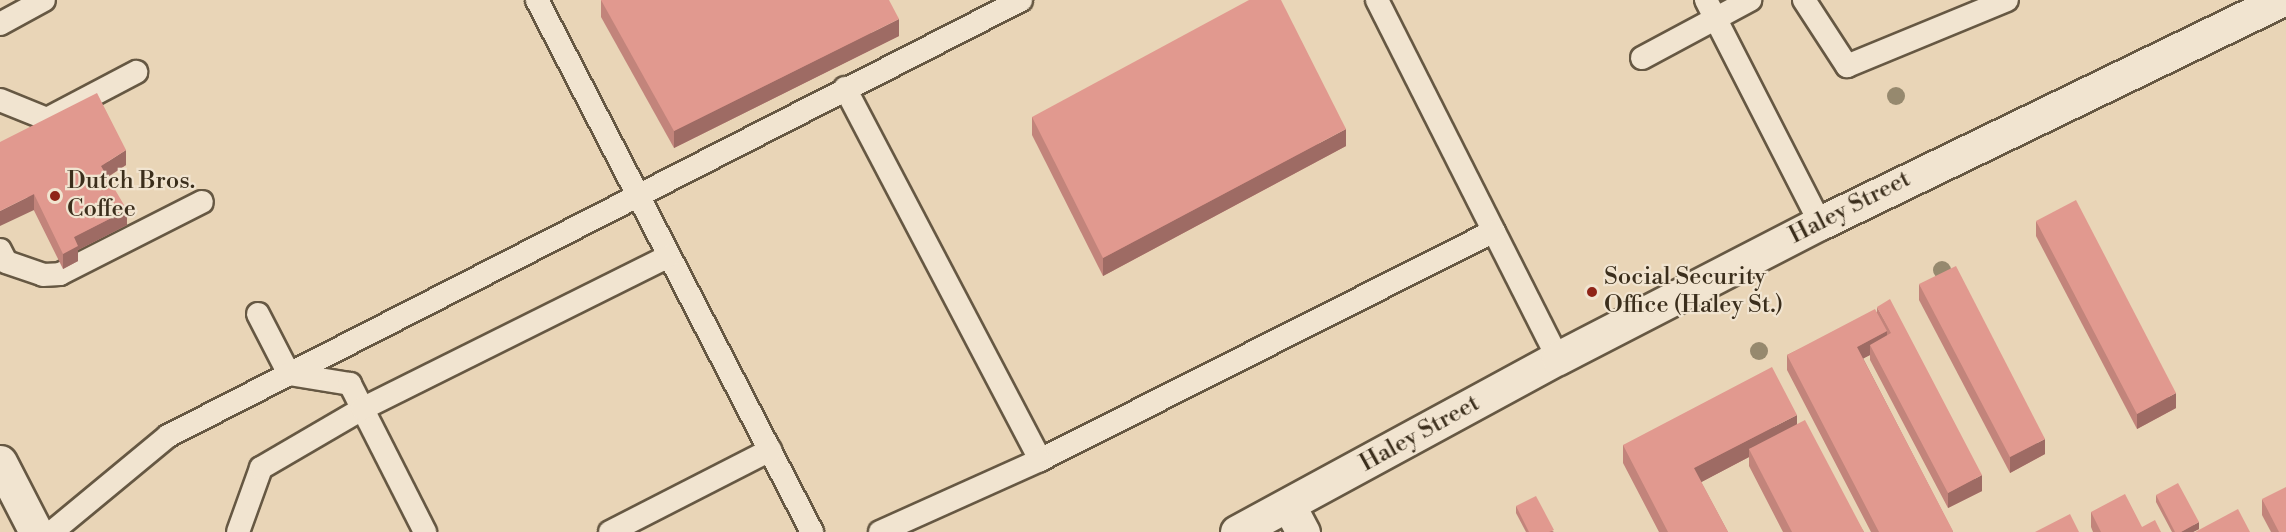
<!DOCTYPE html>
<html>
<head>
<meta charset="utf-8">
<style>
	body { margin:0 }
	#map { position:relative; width:2286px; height:532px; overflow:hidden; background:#e9d5b7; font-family:"Libre Bodoni",serif }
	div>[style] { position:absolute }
	.roads { filter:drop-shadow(2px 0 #665843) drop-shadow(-2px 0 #665843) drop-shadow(0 2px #665843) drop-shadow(0 -2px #665843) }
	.service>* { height:22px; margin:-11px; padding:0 11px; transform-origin:11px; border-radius:11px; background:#f1e4d0 }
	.minor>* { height:33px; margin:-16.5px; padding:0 16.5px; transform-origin:16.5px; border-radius:16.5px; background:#f1e4d0 }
	.secondary>* { height:33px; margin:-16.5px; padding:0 16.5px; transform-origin:16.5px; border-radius:16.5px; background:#f1e4d0 }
	.trees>* { width:18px; height:18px; margin:-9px; border-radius:50%; background:#96896e }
	.wall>* { inset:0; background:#c2847b }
	.shaded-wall>* { inset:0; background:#9e6b64 }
	.building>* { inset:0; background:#e1998f }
	.dots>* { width:16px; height:16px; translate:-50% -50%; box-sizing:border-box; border:3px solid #f1e4d0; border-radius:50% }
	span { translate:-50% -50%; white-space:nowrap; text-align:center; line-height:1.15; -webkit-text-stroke:4.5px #f1e4d0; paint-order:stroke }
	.poi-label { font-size:24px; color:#3b2e1c }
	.left { translate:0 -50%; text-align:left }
	.street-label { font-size:24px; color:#3b2e1c }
</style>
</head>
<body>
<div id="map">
	<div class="roads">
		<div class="service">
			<div style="left:537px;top:0;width:599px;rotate:62.66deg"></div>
			<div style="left:1377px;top:0;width:401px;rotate:63.2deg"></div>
			<div style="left:1706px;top:0;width:250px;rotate:62.9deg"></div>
			<div style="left:1804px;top:0;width:79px;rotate:56.9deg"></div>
			<div style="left:1847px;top:66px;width:173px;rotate:-22.4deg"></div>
			<div style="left:0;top:24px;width:50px;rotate:-28.6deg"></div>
			<div style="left:1642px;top:58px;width:123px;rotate:-28.2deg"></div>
			<div style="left:845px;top:88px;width:420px;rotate:62.3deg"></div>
			<div style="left:1040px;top:460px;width:508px;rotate:-26.77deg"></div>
			<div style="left:0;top:100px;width:51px;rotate:22deg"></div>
			<div style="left:47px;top:119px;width:101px;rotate:-27.8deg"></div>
			<div style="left:0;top:250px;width:13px;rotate:63deg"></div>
			<div style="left:6px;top:262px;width:39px;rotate:19deg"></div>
			<div style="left:43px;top:275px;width:17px;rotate:-3deg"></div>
			<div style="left:60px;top:274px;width:159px;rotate:-26.9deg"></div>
			<div style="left:258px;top:314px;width:68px;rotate:62.7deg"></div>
			<div style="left:289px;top:374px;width:62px;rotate:9.3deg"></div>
			<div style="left:350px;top:384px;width:166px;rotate:63.1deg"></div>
			<div style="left:52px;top:532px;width:151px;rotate:-39.6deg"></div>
			<div style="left:168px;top:436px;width:958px;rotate:-27.07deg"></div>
			<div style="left:238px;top:532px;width:68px;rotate:-70.2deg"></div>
			<div style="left:261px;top:468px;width:117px;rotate:-30.3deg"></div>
			<div style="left:362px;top:409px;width:343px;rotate:-26.5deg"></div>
			<div style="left:610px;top:532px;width:180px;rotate:-27.1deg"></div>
			<div style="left:880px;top:532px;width:175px;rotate:-24.2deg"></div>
		</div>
		<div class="minor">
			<div style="left:1289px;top:506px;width:30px;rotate:62deg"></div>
		</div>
		<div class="secondary">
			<div style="left:0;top:462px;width:79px;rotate:62.8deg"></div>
			<div style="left:1237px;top:532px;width:365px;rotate:-28.5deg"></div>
			<div style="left:1558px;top:358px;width:295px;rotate:-27.3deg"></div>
			<div style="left:1820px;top:223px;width:512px;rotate:-25.81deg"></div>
		</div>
	</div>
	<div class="trees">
		<div style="left:1896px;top:96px"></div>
		<div style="left:1942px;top:270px"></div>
		<div style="left:1759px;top:351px"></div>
	</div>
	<div class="wall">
		<div style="clip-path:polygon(601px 0,899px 36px,674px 148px,601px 17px)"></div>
		<div style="clip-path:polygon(1032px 117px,1346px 146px,1103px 276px,1032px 135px)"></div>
		<div style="clip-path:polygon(0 142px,126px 165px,108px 177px,127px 225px,78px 250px,78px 261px,63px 269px)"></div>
		<div style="clip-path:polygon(2036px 221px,2176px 408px,2137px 429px,2036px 236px)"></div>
		<div style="clip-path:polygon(1919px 284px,2045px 454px,2010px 473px,1919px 300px)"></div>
		<div style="clip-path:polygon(1877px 307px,1982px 491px,1948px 508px,1870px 360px,1870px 355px,1863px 358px,1953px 532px,1871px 532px,1787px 370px,1787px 355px,1877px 312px)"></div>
		<div style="clip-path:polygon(1797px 424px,1864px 532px,1783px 532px,1749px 466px,1749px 457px,1701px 482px,1728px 532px,1659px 532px,1623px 463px,1623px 445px)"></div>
		<div style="clip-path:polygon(2156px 495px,2199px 529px,2193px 532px,2172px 532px,2156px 502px)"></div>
		<div style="clip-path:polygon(2262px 499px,2286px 532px,2271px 532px,2262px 515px)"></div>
		<div style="clip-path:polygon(1516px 506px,1554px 532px,1526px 532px,1516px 513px)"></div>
		<div style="clip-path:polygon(2091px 512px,2142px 527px,2161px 532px,2093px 532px,2091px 527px)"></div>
	</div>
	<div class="shaded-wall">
		<div style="clip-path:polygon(899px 19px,899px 36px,674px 148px,674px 131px)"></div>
		<div style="clip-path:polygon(1346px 129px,1346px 146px,1103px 276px,1103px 258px)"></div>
		<div style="clip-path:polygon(126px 150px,126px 165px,101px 181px,101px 166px)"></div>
		<div style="clip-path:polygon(34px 194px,34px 210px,0 226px,0 211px)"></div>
		<div style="clip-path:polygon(127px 210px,127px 225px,78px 250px,78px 261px,63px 269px,63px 254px,74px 237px)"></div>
		<div style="clip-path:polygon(1887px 331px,1887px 346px,1870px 345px,1870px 355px,1857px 362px,1857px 347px)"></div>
		<div style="clip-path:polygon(2176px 393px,2176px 408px,2137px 429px,2137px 414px)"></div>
		<div style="clip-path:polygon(1797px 415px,1797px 432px,1749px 449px,1749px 457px,1694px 486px,1694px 468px)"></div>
		<div style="clip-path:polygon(2045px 439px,2045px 454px,2010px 473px,2010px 457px)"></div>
		<div style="clip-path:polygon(1982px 475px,1982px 491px,1948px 508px,1948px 493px)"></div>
		<div style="clip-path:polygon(2199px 522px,2199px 529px,2193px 532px,2181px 532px)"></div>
	</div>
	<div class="building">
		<div style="clip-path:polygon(601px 0,889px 0,899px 19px,674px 131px)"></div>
		<div style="clip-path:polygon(1249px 0,1281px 0,1346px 129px,1103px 258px,1032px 117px)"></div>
		<div style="clip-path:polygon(97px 93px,126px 150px,101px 166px,127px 210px,74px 237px,78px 246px,63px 254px,34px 194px,0 211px,0 142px)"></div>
		<div style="clip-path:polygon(2076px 200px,2176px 393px,2137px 414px,2036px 221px)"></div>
		<div style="clip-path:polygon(1956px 266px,2045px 439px,2010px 457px,1919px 284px)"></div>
		<div style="clip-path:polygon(1890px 299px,1982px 475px,1948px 493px,1870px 345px,1891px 333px,1877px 307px)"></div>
		<div style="clip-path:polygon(1875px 309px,1887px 331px,1857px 347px,1953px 531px,1952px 532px,1879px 532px,1787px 355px)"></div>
		<div style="clip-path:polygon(1772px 367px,1797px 415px,1694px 468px,1728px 532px,1668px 532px,1623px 445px)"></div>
		<div style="clip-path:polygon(1805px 420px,1864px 532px,1792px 532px,1749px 449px)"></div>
		<div style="clip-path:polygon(2178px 483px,2199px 522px,2181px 532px,2175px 532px,2156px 495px)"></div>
		<div style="clip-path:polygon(2286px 487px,2286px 532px,2279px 532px,2262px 499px)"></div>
		<div style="clip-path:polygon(2125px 494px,2142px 527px,2155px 520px,2161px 532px,2101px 532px,2091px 512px)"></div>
		<div style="clip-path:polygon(1536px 496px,1554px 530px,1549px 532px,1529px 532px,1516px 506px)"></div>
		<div style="clip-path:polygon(2238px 509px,2250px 532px,2195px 532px)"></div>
		<div style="clip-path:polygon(2070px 514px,2079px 532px,2035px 532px)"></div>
	</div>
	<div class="dots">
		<div style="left:55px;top:196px;background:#8f2418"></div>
		<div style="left:1592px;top:292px;background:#8f2418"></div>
	</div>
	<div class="poi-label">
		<span class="left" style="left:67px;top:196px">Dutch Bros.<br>Coffee</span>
		<span class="left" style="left:1604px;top:292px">Social Security<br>Office (Haley St.)</span>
	</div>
	<div class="street-label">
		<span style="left:1850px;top:208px;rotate:-27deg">Haley Street</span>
		<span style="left:1420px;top:434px;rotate:-29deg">Haley Street</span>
	</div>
</div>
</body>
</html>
